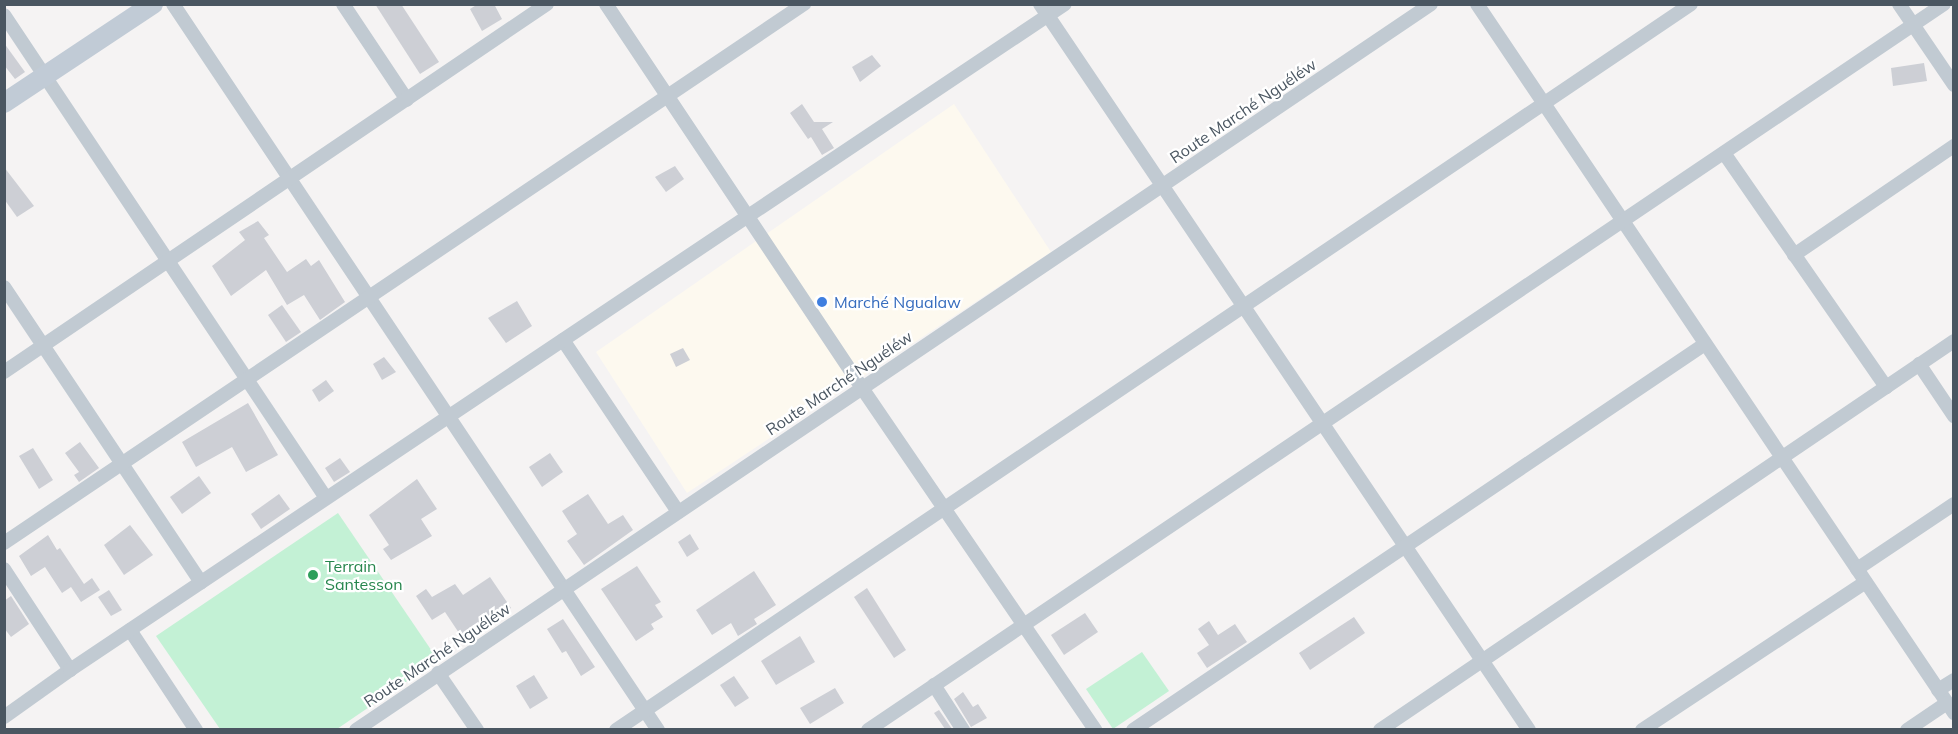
<!DOCTYPE html>
<html>
<head>
<meta charset="utf-8">
<style>
	body { margin:0 }
	#map { position:relative; width:1958px; height:734px; overflow:hidden; background:#f5f3f3; font-family:Mulish,sans-serif }
	div>[style] { position:absolute }
	.commercial>* { inset:0; background:#fdf9ef }
	.green>* { inset:0; background:#c3f1d5 }
	.building>* { inset:0; background:#cdcfd5 }
	.minor>* { height:14px; margin:-7px; padding:0 7px; transform-origin:7px; border-radius:7px; background:#c1cad2 }
	.secondary>* { height:20px; margin:-10px; padding:0 10px; transform-origin:10px; border-radius:10px; background:#c1cbd6 }
	.dots>* { width:16px; height:16px; translate:-50% -50%; box-sizing:border-box; border:3px solid #fff; border-radius:50% }
	span { translate:-50% -50%; white-space:nowrap; text-align:center; line-height:1.15; -webkit-text-stroke:4.5px #fff; paint-order:stroke }
	.street-label { font-size:16px; color:#4a5661 }
	.shop-label { font-size:16px; color:#366cbe }
	.left { translate:0 -50%; text-align:left }
	.leisure-label { font-size:16px; color:#27864d }
	.frame { position:absolute; inset:0; border:6px solid #4a5661; pointer-events:none }
</style>
</head>
<body>
<div id="map">
	<div class="commercial">
		<div style="clip-path:polygon(954px 104px,1051px 252px,687px 493px,596px 352px)"></div>
	</div>
	<div class="green">
		<div style="clip-path:polygon(338px 513px,438px 660px,337px 729px,220px 729px,156px 636px)"></div>
		<div style="clip-path:polygon(1142px 652px,1169px 691px,1113px 729px,1086px 689px)"></div>
	</div>
	<div class="building">
		<div style="clip-path:polygon(375px 4px,401px 4px,439px 62px,420px 74px)"></div>
		<div style="clip-path:polygon(478px 4px,494px 4px,502px 19px,482px 31px,470px 9px)"></div>
		<div style="clip-path:polygon(4px 43px,25px 72px,15px 79px,4px 65px)"></div>
		<div style="clip-path:polygon(872px 55px,881px 66px,860px 82px,852px 67px)"></div>
		<div style="clip-path:polygon(1924px 63px,1927px 81px,1893px 86px,1891px 68px)"></div>
		<div style="clip-path:polygon(802px 104px,814px 122px,833px 122px,822px 129px,834px 148px,822px 155px,811px 137px,808px 139px,790px 113px)"></div>
		<div style="clip-path:polygon(675px 166px,684px 179px,666px 192px,655px 177px)"></div>
		<div style="clip-path:polygon(4px 167px,34px 206px,17px 217px,4px 199px)"></div>
		<div style="clip-path:polygon(258px 221px,269px 235px,264px 238px,287px 272px,306px 259px,311px 266px,319px 260px,345px 302px,320px 320px,304px 295px,287px 305px,266px 270px,231px 296px,212px 266px,245px 240px,239px 232px)"></div>
		<div style="clip-path:polygon(517px 301px,532px 326px,506px 343px,488px 318px)"></div>
		<div style="clip-path:polygon(282px 305px,301px 332px,286px 342px,268px 315px)"></div>
		<div style="clip-path:polygon(683px 348px,690px 360px,676px 367px,670px 354px)"></div>
		<div style="clip-path:polygon(384px 357px,396px 372px,382px 380px,373px 364px)"></div>
		<div style="clip-path:polygon(326px 380px,334px 391px,319px 402px,312px 390px)"></div>
		<div style="clip-path:polygon(248px 403px,278px 455px,246px 472px,232px 447px,196px 467px,182px 442px)"></div>
		<div style="clip-path:polygon(80px 442px,99px 468px,79px 482px,74px 475px,79px 472px,65px 453px)"></div>
		<div style="clip-path:polygon(33px 448px,53px 480px,39px 489px,19px 456px)"></div>
		<div style="clip-path:polygon(550px 453px,563px 472px,542px 487px,529px 467px)"></div>
		<div style="clip-path:polygon(340px 458px,350px 472px,334px 482px,325px 468px)"></div>
		<div style="clip-path:polygon(199px 476px,211px 493px,182px 514px,170px 497px)"></div>
		<div style="clip-path:polygon(417px 479px,437px 509px,421px 519px,432px 536px,391px 560px,383px 549px,389px 545px,369px 515px)"></div>
		<div style="clip-path:polygon(279px 494px,290px 509px,261px 529px,251px 514px)"></div>
		<div style="clip-path:polygon(588px 494px,608px 524px,623px 515px,633px 530px,584px 565px,567px 541px,577px 534px,562px 511px)"></div>
		<div style="clip-path:polygon(130px 525px,153px 555px,124px 575px,104px 545px)"></div>
		<div style="clip-path:polygon(690px 534px,699px 549px,687px 557px,678px 542px)"></div>
		<div style="clip-path:polygon(48px 535px,57px 550px,60px 548px,84px 584px,92px 578px,100px 590px,81px 602px,71px 587px,62px 593px,45px 567px,31px 576px,19px 556px)"></div>
		<div style="clip-path:polygon(637px 566px,661px 602px,655px 605px,663px 617px,651px 624px,654px 629px,636px 641px,601px 589px)"></div>
		<div style="clip-path:polygon(754px 571px,776px 605px,754px 619px,757px 624px,738px 636px,731px 623px,712px 635px,696px 610px)"></div>
		<div style="clip-path:polygon(490px 577px,511px 608px,461px 636px,445px 612px,432px 620px,416px 596px,426px 589px,432px 597px,455px 584px,463px 595px)"></div>
		<div style="clip-path:polygon(867px 588px,906px 650px,894px 658px,854px 597px)"></div>
		<div style="clip-path:polygon(109px 590px,122px 610px,111px 616px,98px 597px)"></div>
		<div style="clip-path:polygon(11px 596px,29px 624px,11px 637px,4px 628px,4px 601px)"></div>
		<div style="clip-path:polygon(1085px 613px,1098px 632px,1064px 655px,1051px 635px)"></div>
		<div style="clip-path:polygon(1354px 617px,1365px 633px,1310px 670px,1299px 653px)"></div>
		<div style="clip-path:polygon(563px 619px,595px 667px,581px 676px,566px 651px,562px 653px,547px 629px)"></div>
		<div style="clip-path:polygon(1209px 621px,1218px 635px,1235px 624px,1247px 642px,1207px 668px,1197px 653px,1209px 645px,1198px 629px)"></div>
		<div style="clip-path:polygon(800px 636px,815px 662px,776px 685px,761px 661px)"></div>
		<div style="clip-path:polygon(534px 675px,548px 698px,530px 709px,516px 686px)"></div>
		<div style="clip-path:polygon(734px 676px,749px 698px,735px 707px,720px 685px)"></div>
		<div style="clip-path:polygon(835px 688px,844px 703px,810px 724px,800px 708px)"></div>
		<div style="clip-path:polygon(963px 692px,973px 707px,978px 704px,987px 718px,971px 727px,954px 699px)"></div>
		<div style="clip-path:polygon(939px 710px,952px 729px,945px 729px,934px 713px)"></div>
	</div>
	<div class="minor">
		<div style="left:173px;top:4px;width:873px;rotate:56.26deg"></div>
		<div style="left:343px;top:4px;width:115px;rotate:56.3deg"></div>
		<div style="left:606px;top:4px;width:462px;rotate:56.3deg"></div>
		<div style="left:862px;top:388px;width:414px;rotate:55.7deg"></div>
		<div style="left:1040px;top:4px;width:875px;rotate:56.04deg"></div>
		<div style="left:1477px;top:4px;width:855px;rotate:56.07deg"></div>
		<div style="left:1899px;top:4px;width:98px;rotate:55.8deg"></div>
		<div style="left:4px;top:15px;width:580px;rotate:56.31deg"></div>
		<div style="left:1724px;top:153px;width:285px;rotate:55.3deg"></div>
		<div style="left:1794px;top:255px;width:194px;rotate:-34.3deg"></div>
		<div style="left:4px;top:287px;width:355px;rotate:56.3deg"></div>
		<div style="left:563px;top:340px;width:207px;rotate:56.2deg"></div>
		<div style="left:1919px;top:364px;width:63px;rotate:56.1deg"></div>
		<div style="left:4px;top:372px;width:656px;rotate:-34.13deg"></div>
		<div style="left:4px;top:543px;width:965px;rotate:-33.97deg"></div>
		<div style="left:4px;top:569px;width:121px;rotate:56.8deg"></div>
		<div style="left:1857px;top:569px;width:117px;rotate:-33.8deg"></div>
		<div style="left:130px;top:630px;width:120px;rotate:56.6deg"></div>
		<div style="left:438px;top:673px;width:69px;rotate:55.6deg"></div>
		<div style="left:934px;top:685px;width:54px;rotate:57.2deg"></div>
		<div style="left:1938px;top:690px;width:19px;rotate:-32deg"></div>
		<div style="left:4px;top:717px;width:81px;rotate:-35.5deg"></div>
		<div style="left:70px;top:670px;width:1197px;rotate:-33.8deg"></div>
		<div style="left:356px;top:730px;width:1297px;rotate:-34.03deg"></div>
		<div style="left:616px;top:730px;width:1297px;rotate:-34.03deg"></div>
		<div style="left:868px;top:730px;width:1298px;rotate:-34.01deg"></div>
		<div style="left:1133px;top:730px;width:690px;rotate:-34.01deg"></div>
		<div style="left:1380px;top:730px;width:693px;rotate:-34.13deg"></div>
		<div style="left:1642px;top:730px;width:268px;rotate:-33.5deg"></div>
		<div style="left:1907px;top:730px;width:48px;rotate:-34deg"></div>
	</div>
	<div class="secondary">
		<div style="left:4px;top:103px;width:179px;rotate:-33.6deg"></div>
	</div>
	<div class="dots">
		<div style="left:822px;top:302px;background:#3f7fe0"></div>
		<div style="left:313px;top:575px;background:#2e9e5b"></div>
	</div>
	<div class="street-label">
		<span style="left:1243px;top:111px;rotate:-34deg">Route Marché Nguéléw</span>
		<span style="left:839px;top:383px;rotate:-34deg">Route Marché Nguéléw</span>
		<span style="left:437px;top:655px;rotate:-34deg">Route Marché Nguéléw</span>
	</div>
	<div class="shop-label">
		<span class="left" style="left:834px;top:302px">Marché Ngualaw</span>
	</div>
	<div class="leisure-label">
		<span class="left" style="left:325px;top:575px">Terrain<br>Santesson</span>
	</div>
	<div class="frame"></div>
</div>
</body>
</html>
